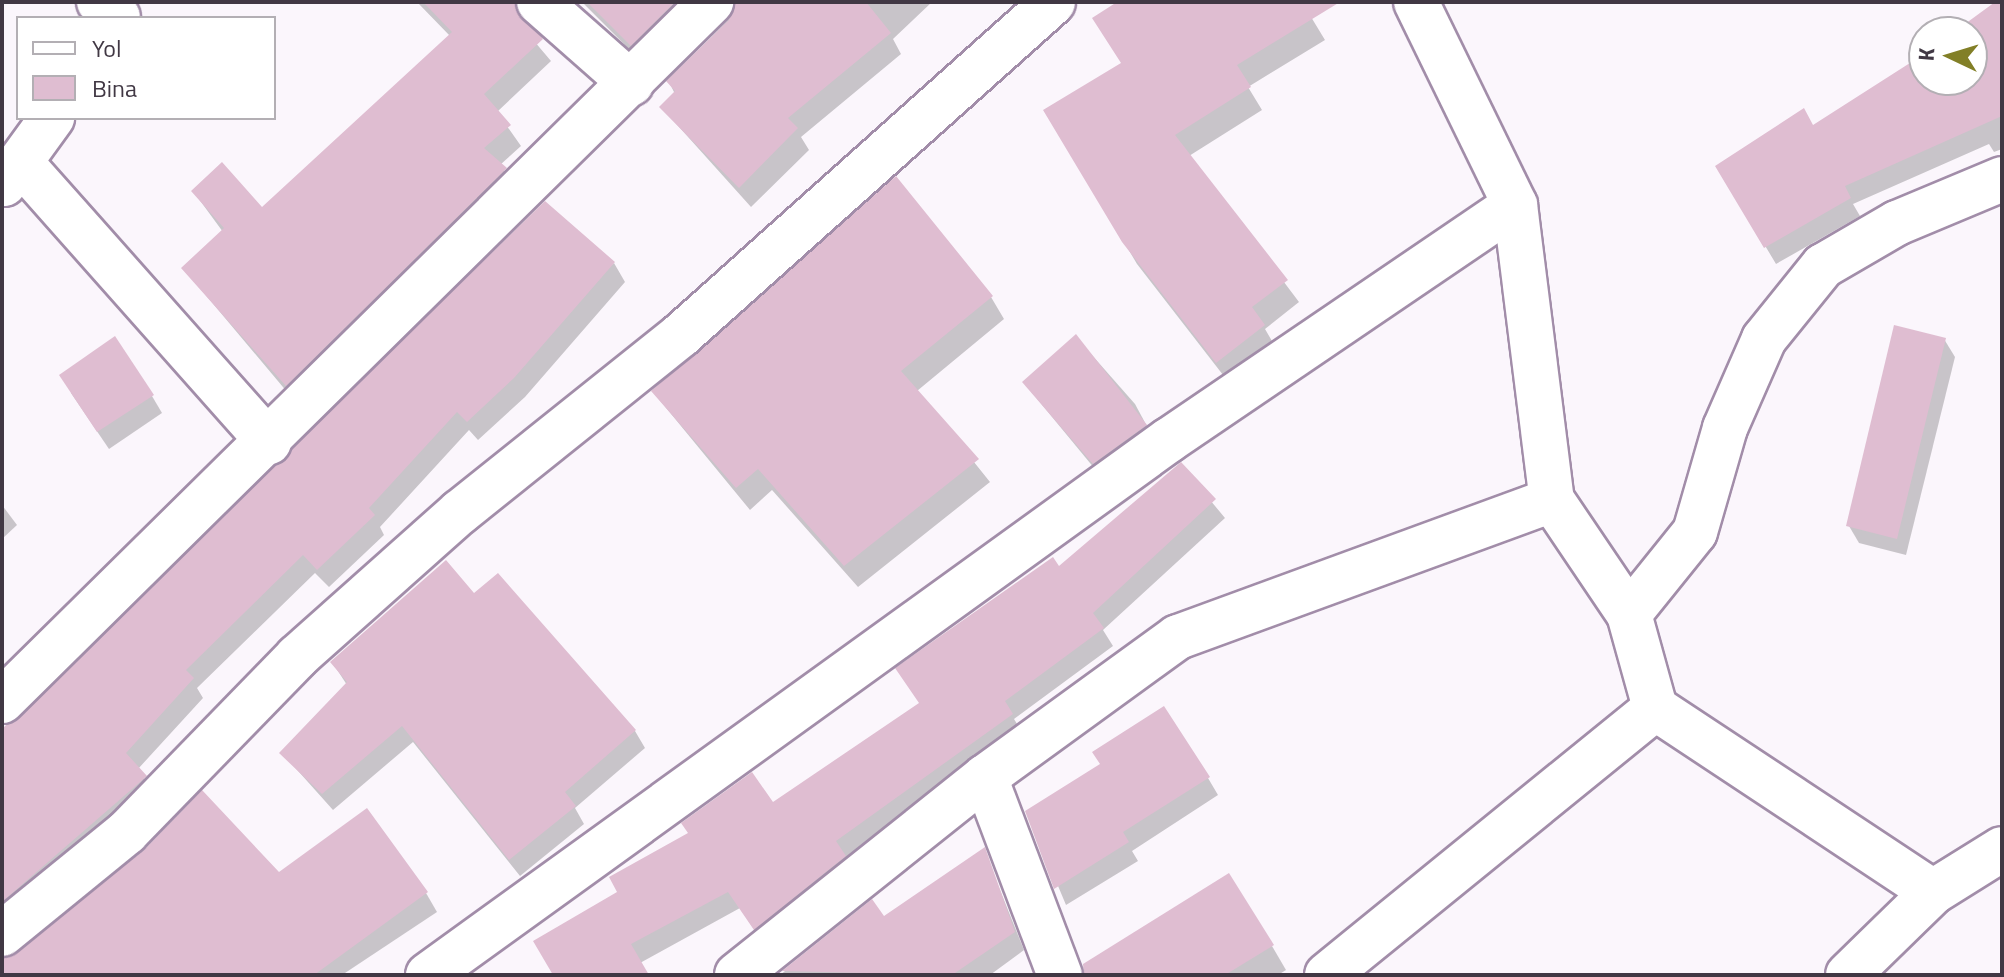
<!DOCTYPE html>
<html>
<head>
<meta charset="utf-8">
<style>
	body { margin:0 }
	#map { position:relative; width:2004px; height:977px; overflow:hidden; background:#fbf6fc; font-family:"Titillium Web",sans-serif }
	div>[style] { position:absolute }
	.shadow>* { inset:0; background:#0003 }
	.building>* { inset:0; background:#dfbdd1 }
	.roads { filter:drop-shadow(2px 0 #a28da9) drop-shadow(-2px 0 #a28da9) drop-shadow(0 2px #a28da9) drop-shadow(0 -2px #a28da9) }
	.minor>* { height:44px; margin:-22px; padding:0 22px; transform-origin:22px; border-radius:22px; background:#fff }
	span { translate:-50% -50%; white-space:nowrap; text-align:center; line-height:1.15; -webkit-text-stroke:7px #fff; paint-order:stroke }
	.frame { position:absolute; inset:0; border:4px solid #413844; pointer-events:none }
	.legend { position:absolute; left:16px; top:16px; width:260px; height:104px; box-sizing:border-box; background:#fff; border:2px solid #b3afb4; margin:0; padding:10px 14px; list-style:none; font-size:24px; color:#413844 }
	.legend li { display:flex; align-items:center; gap:16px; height:40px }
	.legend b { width:40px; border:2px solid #b3afb4 }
	.north { position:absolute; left:1908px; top:16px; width:80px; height:80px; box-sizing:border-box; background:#fff; border:2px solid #b3afb4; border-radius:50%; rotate:274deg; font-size:22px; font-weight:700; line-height:32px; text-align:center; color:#413844 }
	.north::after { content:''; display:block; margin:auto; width:28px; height:36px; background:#827f27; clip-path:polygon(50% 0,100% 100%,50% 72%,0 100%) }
</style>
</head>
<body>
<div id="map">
	<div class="shadow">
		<div style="clip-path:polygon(417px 2px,501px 2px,551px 61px,497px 112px,521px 146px,500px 165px,517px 189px,298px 405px,183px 268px,223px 232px,193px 191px,262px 209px,450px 36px)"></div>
		<div style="clip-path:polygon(582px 2px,706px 2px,642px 62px)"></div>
		<div style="clip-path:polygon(768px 2px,932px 2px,893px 39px,901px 54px,801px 137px,809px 150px,751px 207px,662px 108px,675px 94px,669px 82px,733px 15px)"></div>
		<div style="clip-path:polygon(1119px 2px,1314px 2px,1305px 7px,1325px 40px,1248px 87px,1262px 110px,1189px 156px,1299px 302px,1265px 329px,1276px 348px,1230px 384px,1137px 264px,1046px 110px,1123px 64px)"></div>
		<div style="clip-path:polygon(2002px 2px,2002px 149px,1994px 152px,1989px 144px,1853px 204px,1860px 216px,1776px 264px,1718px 167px,1813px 127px,1924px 65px,1924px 80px,1972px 80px,1972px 32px,1957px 32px)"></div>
		<div style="clip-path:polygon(614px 263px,625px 282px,525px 397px,478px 440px,469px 430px,380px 527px,384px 535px,329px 587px,315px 573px,197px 688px,203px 698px,138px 769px,156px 796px,2px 929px,2px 736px)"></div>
		<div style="clip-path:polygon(991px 297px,1004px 319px,917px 391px,990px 482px,858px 587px,772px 490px,750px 510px,653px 392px)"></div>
		<div style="clip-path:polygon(1076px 337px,1135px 404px,1156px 443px,1104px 480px,1024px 383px)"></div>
		<div style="clip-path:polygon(1944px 339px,1955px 357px,1906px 555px,1859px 543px,1849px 526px)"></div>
		<div style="clip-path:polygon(71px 393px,152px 396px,162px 413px,109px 449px)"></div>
		<div style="clip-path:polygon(1181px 465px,1225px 518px,1103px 630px,1113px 646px,1014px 719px,1022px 732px,845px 859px,854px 875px,765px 946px,740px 908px,640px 963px,647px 975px,555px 975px,772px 805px,920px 705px,1059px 569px)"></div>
		<div style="clip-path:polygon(2px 505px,17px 525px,2px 539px)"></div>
		<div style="clip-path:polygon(474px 596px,635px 731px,645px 748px,575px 808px,584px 824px,520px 876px,413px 742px,333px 810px,282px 753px,347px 685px,332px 662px)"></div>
		<div style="clip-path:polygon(1103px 765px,1208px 778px,1218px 795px,1132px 851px,1138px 861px,1066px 905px,1027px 812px)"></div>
		<div style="clip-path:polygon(984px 850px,1024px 950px,990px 975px,780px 975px,872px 902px,883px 919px)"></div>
		<div style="clip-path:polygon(279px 874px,426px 893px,437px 912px,342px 975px,2px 975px,2px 958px)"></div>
		<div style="clip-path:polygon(1272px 946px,1286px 970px,1278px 975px,1107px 975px)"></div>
	</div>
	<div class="building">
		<div style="clip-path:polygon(423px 2px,515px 2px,543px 39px,484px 94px,511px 125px,484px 148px,507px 168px,286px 386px,181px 268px,224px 228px,191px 191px,222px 162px,262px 207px,452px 32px)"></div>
		<div style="clip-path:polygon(587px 2px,675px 2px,631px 46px)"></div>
		<div style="clip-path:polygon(735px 2px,866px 2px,891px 33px,788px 118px,798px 128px,739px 188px,659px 107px,675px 91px,666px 81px,729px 20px)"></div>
		<div style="clip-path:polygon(1117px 2px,1340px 2px,1237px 65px,1251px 87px,1175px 135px,1288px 280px,1252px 307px,1265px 325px,1216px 363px,1122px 242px,1043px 110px,1121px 63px,1092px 18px)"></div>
		<div style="clip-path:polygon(1995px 2px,2002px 2px,2002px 116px,1845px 186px,1851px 198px,1764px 248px,1715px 166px,1804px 108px,1813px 125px,1924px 54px,1924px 80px,1972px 80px,1972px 32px,1954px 32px)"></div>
		<div style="clip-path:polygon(896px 176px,993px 296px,901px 371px,979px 459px,844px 566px,758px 469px,736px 488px,651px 391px)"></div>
		<div style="clip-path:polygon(545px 201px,615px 262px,514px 378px,467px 422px,457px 412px,369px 508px,375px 515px,317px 570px,303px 555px,186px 670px,194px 678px,126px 753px,147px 776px,2px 902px,2px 729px)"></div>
		<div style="clip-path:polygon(1894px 325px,1946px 338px,1897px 539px,1846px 526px)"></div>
		<div style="clip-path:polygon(1076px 334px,1147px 425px,1093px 464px,1022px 382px)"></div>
		<div style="clip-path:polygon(115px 336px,154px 395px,97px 432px,59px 375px)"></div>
		<div style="clip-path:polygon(1181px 462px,1216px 499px,1093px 613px,1104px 628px,1005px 701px,1013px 714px,836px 841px,846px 856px,754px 930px,728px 892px,631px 944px,649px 975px,553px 975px,533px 941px,617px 892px,609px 877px,688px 833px,681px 823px,752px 772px,773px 802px,919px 703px,895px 668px,1053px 557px,1059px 566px)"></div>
		<div style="clip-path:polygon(446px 560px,474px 593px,498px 573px,636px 730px,565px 792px,576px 806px,509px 860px,402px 726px,322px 794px,279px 753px,347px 682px,330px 662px)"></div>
		<div style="clip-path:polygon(1164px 706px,1210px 777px,1123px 832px,1129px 842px,1054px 889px,1025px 811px,1100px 764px,1092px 752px)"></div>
		<div style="clip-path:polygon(202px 790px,279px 872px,367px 808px,428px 892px,314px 975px,2px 975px,2px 958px,143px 851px)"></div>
		<div style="clip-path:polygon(985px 847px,1015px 932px,952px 975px,782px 971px,872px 899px,884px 916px)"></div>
		<div style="clip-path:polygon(1229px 873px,1274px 945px,1225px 975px,1084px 975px,1083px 964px)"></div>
	</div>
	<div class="roads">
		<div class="minor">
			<div style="left:99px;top:2px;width:24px;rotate:38deg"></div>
			<div style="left:539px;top:2px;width:123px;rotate:41.4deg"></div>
			<div style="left:1416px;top:2px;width:226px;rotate:64deg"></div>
			<div style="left:1515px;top:205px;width:297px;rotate:82.9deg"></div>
			<div style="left:1552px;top:500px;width:138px;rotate:56deg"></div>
			<div style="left:1629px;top:614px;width:98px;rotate:74.5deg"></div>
			<div style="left:1655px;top:708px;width:333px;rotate:33.5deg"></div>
			<div style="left:22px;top:164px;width:372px;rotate:48.4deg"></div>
			<div style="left:4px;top:184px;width:82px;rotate:-54deg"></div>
			<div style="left:1629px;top:614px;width:105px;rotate:-51.2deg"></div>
			<div style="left:1695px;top:532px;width:108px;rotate:-73.9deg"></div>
			<div style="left:1725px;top:428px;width:97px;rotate:-66.3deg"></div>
			<div style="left:1764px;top:339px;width:94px;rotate:-51.1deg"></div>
			<div style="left:1823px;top:266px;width:86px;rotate:-30.2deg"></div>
			<div style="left:1897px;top:223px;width:114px;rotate:-22.7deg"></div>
			<div style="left:2px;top:701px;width:996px;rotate:-44.59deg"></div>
			<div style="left:985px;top:777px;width:212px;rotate:69.3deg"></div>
			<div style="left:2px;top:934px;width:161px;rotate:-39.2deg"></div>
			<div style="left:127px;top:832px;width:244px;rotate:-45.8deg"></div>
			<div style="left:297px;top:657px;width:218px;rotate:-41.7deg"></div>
			<div style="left:460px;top:512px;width:283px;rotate:-38.7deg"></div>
			<div style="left:681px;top:335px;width:499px;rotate:-41.8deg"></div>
			<div style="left:428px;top:975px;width:914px;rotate:-35.83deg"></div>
			<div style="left:1169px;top:440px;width:418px;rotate:-34.2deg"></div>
			<div style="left:737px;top:975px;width:317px;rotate:-38.6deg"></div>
			<div style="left:985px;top:777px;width:238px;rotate:-36deg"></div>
			<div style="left:1178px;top:637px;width:398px;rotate:-20.1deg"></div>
			<div style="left:1327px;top:975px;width:423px;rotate:-39.1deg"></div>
			<div style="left:1848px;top:975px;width:119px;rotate:-44.3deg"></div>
			<div style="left:1933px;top:892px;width:81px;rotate:-31.9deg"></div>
		</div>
	</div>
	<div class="frame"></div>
	<ul class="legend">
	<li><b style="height:10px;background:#fff"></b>Yol</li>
	<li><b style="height:22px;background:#dfbdd1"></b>Bina</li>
	</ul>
	<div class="north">K</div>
</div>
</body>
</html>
